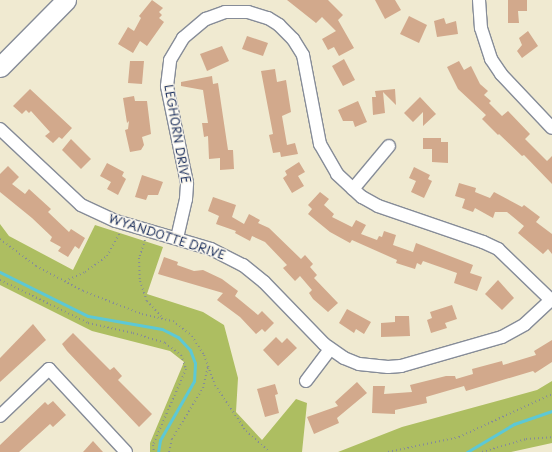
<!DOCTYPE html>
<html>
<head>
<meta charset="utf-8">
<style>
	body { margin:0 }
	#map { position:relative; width:552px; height:452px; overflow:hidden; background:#f0ead1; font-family:"Playpen Sans",sans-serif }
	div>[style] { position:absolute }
	.green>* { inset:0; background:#adbe61 }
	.stream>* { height:3px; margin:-1.5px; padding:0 1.5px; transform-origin:1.5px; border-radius:1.5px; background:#5dc8d5 }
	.building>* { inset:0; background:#d2a98c }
	.path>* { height:2px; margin-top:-1px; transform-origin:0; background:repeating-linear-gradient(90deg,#868c98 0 1px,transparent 0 4px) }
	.roads { filter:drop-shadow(1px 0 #868c98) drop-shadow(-1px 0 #868c98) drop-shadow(0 1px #868c98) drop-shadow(0 -1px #868c98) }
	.street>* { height:12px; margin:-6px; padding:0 6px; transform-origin:6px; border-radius:6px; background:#fff }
	.primary>* { height:19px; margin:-9.5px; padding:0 9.5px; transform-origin:9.5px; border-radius:9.5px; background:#fff }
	span { translate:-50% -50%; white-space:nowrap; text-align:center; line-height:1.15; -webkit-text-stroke:3px #fbf7ec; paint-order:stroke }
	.street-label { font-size:12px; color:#1b2f5e }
</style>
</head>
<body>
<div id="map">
	<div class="green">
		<div style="clip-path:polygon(0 224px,9px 236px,73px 270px,95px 225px,163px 247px,147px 294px,203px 312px,224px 325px,238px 378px,236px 412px,262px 440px,296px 399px,307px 403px,302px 452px,150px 452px,150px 443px,184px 362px,170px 351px,92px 331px,0 285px)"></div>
		<div style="clip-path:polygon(552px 381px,552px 443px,511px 452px,338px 452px,402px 427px,537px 390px)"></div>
	</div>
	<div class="stream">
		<div style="left:0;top:272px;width:98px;rotate:26.6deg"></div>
		<div style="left:88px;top:316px;width:75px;rotate:10deg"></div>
		<div style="left:162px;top:329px;width:18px;rotate:27deg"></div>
		<div style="left:178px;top:337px;width:18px;rotate:47deg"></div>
		<div style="left:190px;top:350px;width:14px;rotate:69deg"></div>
		<div style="left:195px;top:363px;width:18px;rotate:93deg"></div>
		<div style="left:194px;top:381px;width:68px;rotate:120deg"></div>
		<div style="left:160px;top:440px;width:12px;rotate:99deg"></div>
		<div style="left:467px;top:452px;width:55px;rotate:-30.8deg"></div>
		<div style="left:514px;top:424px;width:40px;rotate:-18.9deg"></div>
	</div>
	<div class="building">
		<div style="clip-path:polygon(152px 0,163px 8px,159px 12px,162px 15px,159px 18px,164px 22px,147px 46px,140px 41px,133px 53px,118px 44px,128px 27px,134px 31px,141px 18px,139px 16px)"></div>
		<div style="clip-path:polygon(287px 0,328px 0,343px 15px,338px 20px,354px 48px,339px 56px,334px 47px,328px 50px,322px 39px,336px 31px,322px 17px,316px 23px)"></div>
		<div style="clip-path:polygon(375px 0,395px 0,401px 10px,385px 19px)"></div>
		<div style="clip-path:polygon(508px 0,527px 0,527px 11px,518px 11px,519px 23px,508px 23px)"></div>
		<div style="clip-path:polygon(409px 16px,427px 25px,419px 43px,400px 34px)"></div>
		<div style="clip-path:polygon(444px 18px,446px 24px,456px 21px,458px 34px,437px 37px,434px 21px)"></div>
		<div style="clip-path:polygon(528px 31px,538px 46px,522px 58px,517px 51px,522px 45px,519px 38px)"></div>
		<div style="clip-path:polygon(247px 36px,268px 43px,263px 56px,242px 49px)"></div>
		<div style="clip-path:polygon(222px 46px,229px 61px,207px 71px,200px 54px)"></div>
		<div style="clip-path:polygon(344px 59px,355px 80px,343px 86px,332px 66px)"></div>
		<div style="clip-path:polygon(130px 61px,144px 61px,142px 84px,128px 83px)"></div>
		<div style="clip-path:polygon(459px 61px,464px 70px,471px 66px,480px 84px,488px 91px,484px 95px,491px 101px,489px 103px,502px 116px,508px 111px,530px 134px,525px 139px,547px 161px,552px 156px,552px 184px,524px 155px,522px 156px,499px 134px,498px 135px,482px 119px,486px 115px,458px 89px,447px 67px)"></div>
		<div style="clip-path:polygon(275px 69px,277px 82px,286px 80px,291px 112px,282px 116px,287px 145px,295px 143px,298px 154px,281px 157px,280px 152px,273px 153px,269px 135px,273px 134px,261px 71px)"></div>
		<div style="clip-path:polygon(212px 76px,213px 84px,218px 83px,228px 150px,233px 150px,234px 169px,220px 170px,220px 158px,209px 159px,208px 136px,204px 137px,202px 123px,208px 123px,203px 90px,181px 86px,181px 82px)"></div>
		<div style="clip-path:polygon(30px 89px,72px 128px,62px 139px,59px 137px,53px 143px,45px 136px,50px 132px,31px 111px,29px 113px,26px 110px,22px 114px,13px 106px)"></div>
		<div style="clip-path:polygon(395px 89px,396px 105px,383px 92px,385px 113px,373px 115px,372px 97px,376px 97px,375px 91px)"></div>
		<div style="clip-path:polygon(134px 96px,135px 101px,147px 101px,151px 134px,142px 137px,144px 145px,141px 150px,130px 152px,125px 130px,128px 129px,129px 121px,127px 123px,123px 98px)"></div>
		<div style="clip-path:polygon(420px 97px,436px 114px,423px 126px,423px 112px,413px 122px,404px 113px)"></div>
		<div style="clip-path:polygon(358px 101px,367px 122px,355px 127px,353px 121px,343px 121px,338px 110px)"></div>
		<div style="clip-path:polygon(423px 138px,441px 138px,441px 142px,448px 142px,448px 163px,432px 162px,432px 149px,423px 149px)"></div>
		<div style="clip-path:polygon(71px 139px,91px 159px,81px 169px,62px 150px)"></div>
		<div style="clip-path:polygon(299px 162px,305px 172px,298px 176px,304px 186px,292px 193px,283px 178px,287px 175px,285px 171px)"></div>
		<div style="clip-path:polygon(107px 163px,124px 172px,122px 176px,126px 179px,118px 195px,107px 189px,111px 182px,100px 176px)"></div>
		<div style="clip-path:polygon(8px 166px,19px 177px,12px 184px,25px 194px,29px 189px,51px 209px,48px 212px,69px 232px,71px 229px,85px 238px,79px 249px,75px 246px,68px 257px,58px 251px,61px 247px,50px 241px,52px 237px,32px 218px,0 192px,0 174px)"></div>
		<div style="clip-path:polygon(414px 167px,430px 175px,428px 179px,432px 181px,424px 198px,411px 192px,416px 181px,409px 178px)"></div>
		<div style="clip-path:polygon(142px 175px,163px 182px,158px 195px,148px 195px,146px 200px,135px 197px)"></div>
		<div style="clip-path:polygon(459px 183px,476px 188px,475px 192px,490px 198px,494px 192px,522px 207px,524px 205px,540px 217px,536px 222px,552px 234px,552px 254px,548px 249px,543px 254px,518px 233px,524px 226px,507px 212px,495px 212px,493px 218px,475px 208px,473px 212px,462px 208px,465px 199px,455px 196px)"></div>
		<div style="clip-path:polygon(320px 192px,329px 199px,324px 205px,334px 214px,332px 217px,352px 227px,356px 220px,366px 225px,361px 234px,377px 240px,379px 236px,382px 237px,384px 231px,396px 235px,393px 245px,413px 252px,416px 243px,473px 265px,470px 273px,482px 277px,477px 291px,454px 283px,457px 273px,423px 261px,421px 265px,417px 263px,415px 269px,396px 263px,397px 260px,352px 240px,350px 243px,330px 232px,308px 214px,312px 209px,308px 205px)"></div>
		<div style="clip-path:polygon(213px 197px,236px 205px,232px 217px,244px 224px,249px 214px,260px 220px,258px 223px,269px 228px,301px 259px,305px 255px,313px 264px,310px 267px,317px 275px,314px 278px,338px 303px,328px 312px,313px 299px,309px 293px,312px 290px,300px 276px,295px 281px,283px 268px,287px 265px,265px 242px,252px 236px,250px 241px,235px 233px,236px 231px,216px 224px,219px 216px,208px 211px)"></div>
		<div style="clip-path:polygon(164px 257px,178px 262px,177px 265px,194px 271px,203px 270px,222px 279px,238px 291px,235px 296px,258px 315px,262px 311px,274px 323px,265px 332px,262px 329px,256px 334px,240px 317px,217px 300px,223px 293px,158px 274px)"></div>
		<div style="clip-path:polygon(498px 280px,514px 298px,502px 310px,485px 294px)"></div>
		<div style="clip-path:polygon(452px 305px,457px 319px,445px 323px,447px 328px,431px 333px,427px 320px,432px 318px,430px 312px)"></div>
		<div style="clip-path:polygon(347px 309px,371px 322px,364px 334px,356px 329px,354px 333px,339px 323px)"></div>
		<div style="clip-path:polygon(395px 316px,409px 316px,410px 336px,381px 337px,381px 323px,395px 322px)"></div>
		<div style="clip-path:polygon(33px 324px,46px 340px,0 382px,0 358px)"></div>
		<div style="clip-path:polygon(73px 333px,110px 370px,114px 367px,122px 376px,118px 380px,152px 414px,139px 427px,67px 351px,62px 344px)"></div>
		<div style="clip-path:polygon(276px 337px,282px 343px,287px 338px,297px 348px,278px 366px,263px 350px)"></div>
		<div style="clip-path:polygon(552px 340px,552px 362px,535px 373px,533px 371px,466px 391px,464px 386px,426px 397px,427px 403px,395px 410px,395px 414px,372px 413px,373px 386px,385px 386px,384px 394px,412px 392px,410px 385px,446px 376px,455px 376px,456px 379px,473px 374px,472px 369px,502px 361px,503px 365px,536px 355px,534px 351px)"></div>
		<div style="clip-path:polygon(357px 382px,367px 393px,337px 418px,339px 423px,314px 434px,307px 417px,338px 406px,335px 402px)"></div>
		<div style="clip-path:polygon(275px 384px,278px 394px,275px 395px,279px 413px,265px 417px,257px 389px)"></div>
		<div style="clip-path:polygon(53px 401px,66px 415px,53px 427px,50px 424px,19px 452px,0 452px,0 445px,45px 402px,48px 405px)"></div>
		<div style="clip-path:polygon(93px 441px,103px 452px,83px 452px)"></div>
	</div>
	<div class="path">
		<div style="left:0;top:239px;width:45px;rotate:36.9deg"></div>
		<div style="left:36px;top:266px;width:53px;rotate:28deg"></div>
		<div style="left:83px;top:291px;width:63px;rotate:21.3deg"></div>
		<div style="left:142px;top:314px;width:32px;rotate:13deg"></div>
		<div style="left:173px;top:321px;width:24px;rotate:38deg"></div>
		<div style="left:192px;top:336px;width:22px;rotate:58deg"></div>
		<div style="left:204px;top:355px;width:32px;rotate:70deg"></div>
		<div style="left:215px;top:385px;width:55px;rotate:56deg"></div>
		<div style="left:246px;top:431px;width:32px;rotate:41deg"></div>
		<div style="left:145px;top:240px;width:19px;rotate:108deg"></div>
		<div style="left:139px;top:258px;width:23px;rotate:88deg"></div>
		<div style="left:140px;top:281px;width:21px;rotate:71deg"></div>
		<div style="left:147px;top:301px;width:23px;rotate:47deg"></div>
		<div style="left:0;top:280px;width:98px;rotate:26deg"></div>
		<div style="left:88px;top:323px;width:46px;rotate:12.5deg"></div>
		<div style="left:133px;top:333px;width:34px;rotate:17deg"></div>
		<div style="left:165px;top:343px;width:20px;rotate:37deg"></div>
		<div style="left:181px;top:355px;width:15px;rotate:70deg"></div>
		<div style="left:186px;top:369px;width:83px;rotate:113.5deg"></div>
		<div style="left:153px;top:445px;width:7px;rotate:82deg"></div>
		<div style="left:65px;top:281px;width:22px;rotate:-24deg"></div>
		<div style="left:85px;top:272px;width:27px;rotate:-36deg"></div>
		<div style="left:107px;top:256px;width:26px;rotate:-61deg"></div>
		<div style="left:169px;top:452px;width:13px;rotate:-77deg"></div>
		<div style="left:172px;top:439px;width:60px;rotate:-58.7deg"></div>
		<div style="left:203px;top:388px;width:22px;rotate:-77deg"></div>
		<div style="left:388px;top:452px;width:73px;rotate:-11.9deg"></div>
		<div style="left:459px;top:437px;width:102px;rotate:-24.8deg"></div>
		<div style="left:482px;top:452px;width:46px;rotate:-16.5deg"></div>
		<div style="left:526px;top:439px;width:26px;rotate:-4deg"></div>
	</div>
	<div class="roads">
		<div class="street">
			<div style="left:479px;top:0;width:28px;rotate:86deg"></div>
			<div style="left:481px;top:28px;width:33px;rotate:72deg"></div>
			<div style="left:491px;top:59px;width:18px;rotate:56deg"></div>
			<div style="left:501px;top:74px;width:74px;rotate:46.6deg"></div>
			<div style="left:0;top:129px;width:111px;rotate:43.2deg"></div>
			<div style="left:81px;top:205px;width:38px;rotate:25deg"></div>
			<div style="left:116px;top:221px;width:99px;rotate:16.4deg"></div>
			<div style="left:211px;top:249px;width:36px;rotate:27deg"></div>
			<div style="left:243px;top:265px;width:27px;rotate:39deg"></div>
			<div style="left:264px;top:282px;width:86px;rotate:45.9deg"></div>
			<div style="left:324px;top:344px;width:24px;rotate:35deg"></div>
			<div style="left:344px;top:358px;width:16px;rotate:22deg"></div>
			<div style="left:359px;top:364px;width:29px;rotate:6deg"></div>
			<div style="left:388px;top:367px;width:13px;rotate:-4deg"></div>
			<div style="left:401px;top:366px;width:105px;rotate:-16deg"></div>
			<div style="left:502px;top:337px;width:26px;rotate:-29deg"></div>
			<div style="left:525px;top:324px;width:37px;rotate:-43deg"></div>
			<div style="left:353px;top:189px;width:56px;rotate:-50.1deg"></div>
			<div style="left:177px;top:238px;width:40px;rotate:-77deg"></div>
			<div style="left:186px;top:199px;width:16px;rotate:-86deg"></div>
			<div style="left:187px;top:183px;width:99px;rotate:-101.7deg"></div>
			<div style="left:167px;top:86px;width:26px;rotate:-83deg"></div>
			<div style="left:170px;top:60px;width:26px;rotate:-59deg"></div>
			<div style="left:183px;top:38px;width:30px;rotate:-40deg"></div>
			<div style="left:206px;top:19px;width:20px;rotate:-20deg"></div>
			<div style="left:225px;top:12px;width:23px"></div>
			<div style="left:248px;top:12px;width:21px;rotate:17deg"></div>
			<div style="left:268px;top:18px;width:13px;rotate:32deg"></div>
			<div style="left:279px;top:25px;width:20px;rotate:45deg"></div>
			<div style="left:293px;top:39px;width:19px;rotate:58deg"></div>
			<div style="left:303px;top:55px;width:91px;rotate:79.2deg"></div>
			<div style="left:320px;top:144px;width:34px;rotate:60deg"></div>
			<div style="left:337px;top:174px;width:34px;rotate:43deg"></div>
			<div style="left:362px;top:197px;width:18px;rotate:29deg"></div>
			<div style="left:378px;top:206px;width:111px;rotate:18.9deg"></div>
			<div style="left:483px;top:242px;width:17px;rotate:25deg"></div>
			<div style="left:498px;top:249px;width:74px;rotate:43.9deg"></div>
			<div style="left:306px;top:381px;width:40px;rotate:-53deg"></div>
			<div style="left:0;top:416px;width:68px;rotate:-43.8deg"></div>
			<div style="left:49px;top:369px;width:113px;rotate:47.1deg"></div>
		</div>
		<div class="primary">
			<div style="left:0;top:67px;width:94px;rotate:-45.4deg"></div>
		</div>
	</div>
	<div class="street-label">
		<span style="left:177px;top:134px;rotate:80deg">LEGHORN DRIVE</span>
		<span style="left:167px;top:237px;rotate:18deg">WYANDOTTE DRIVE</span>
	</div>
</div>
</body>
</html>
